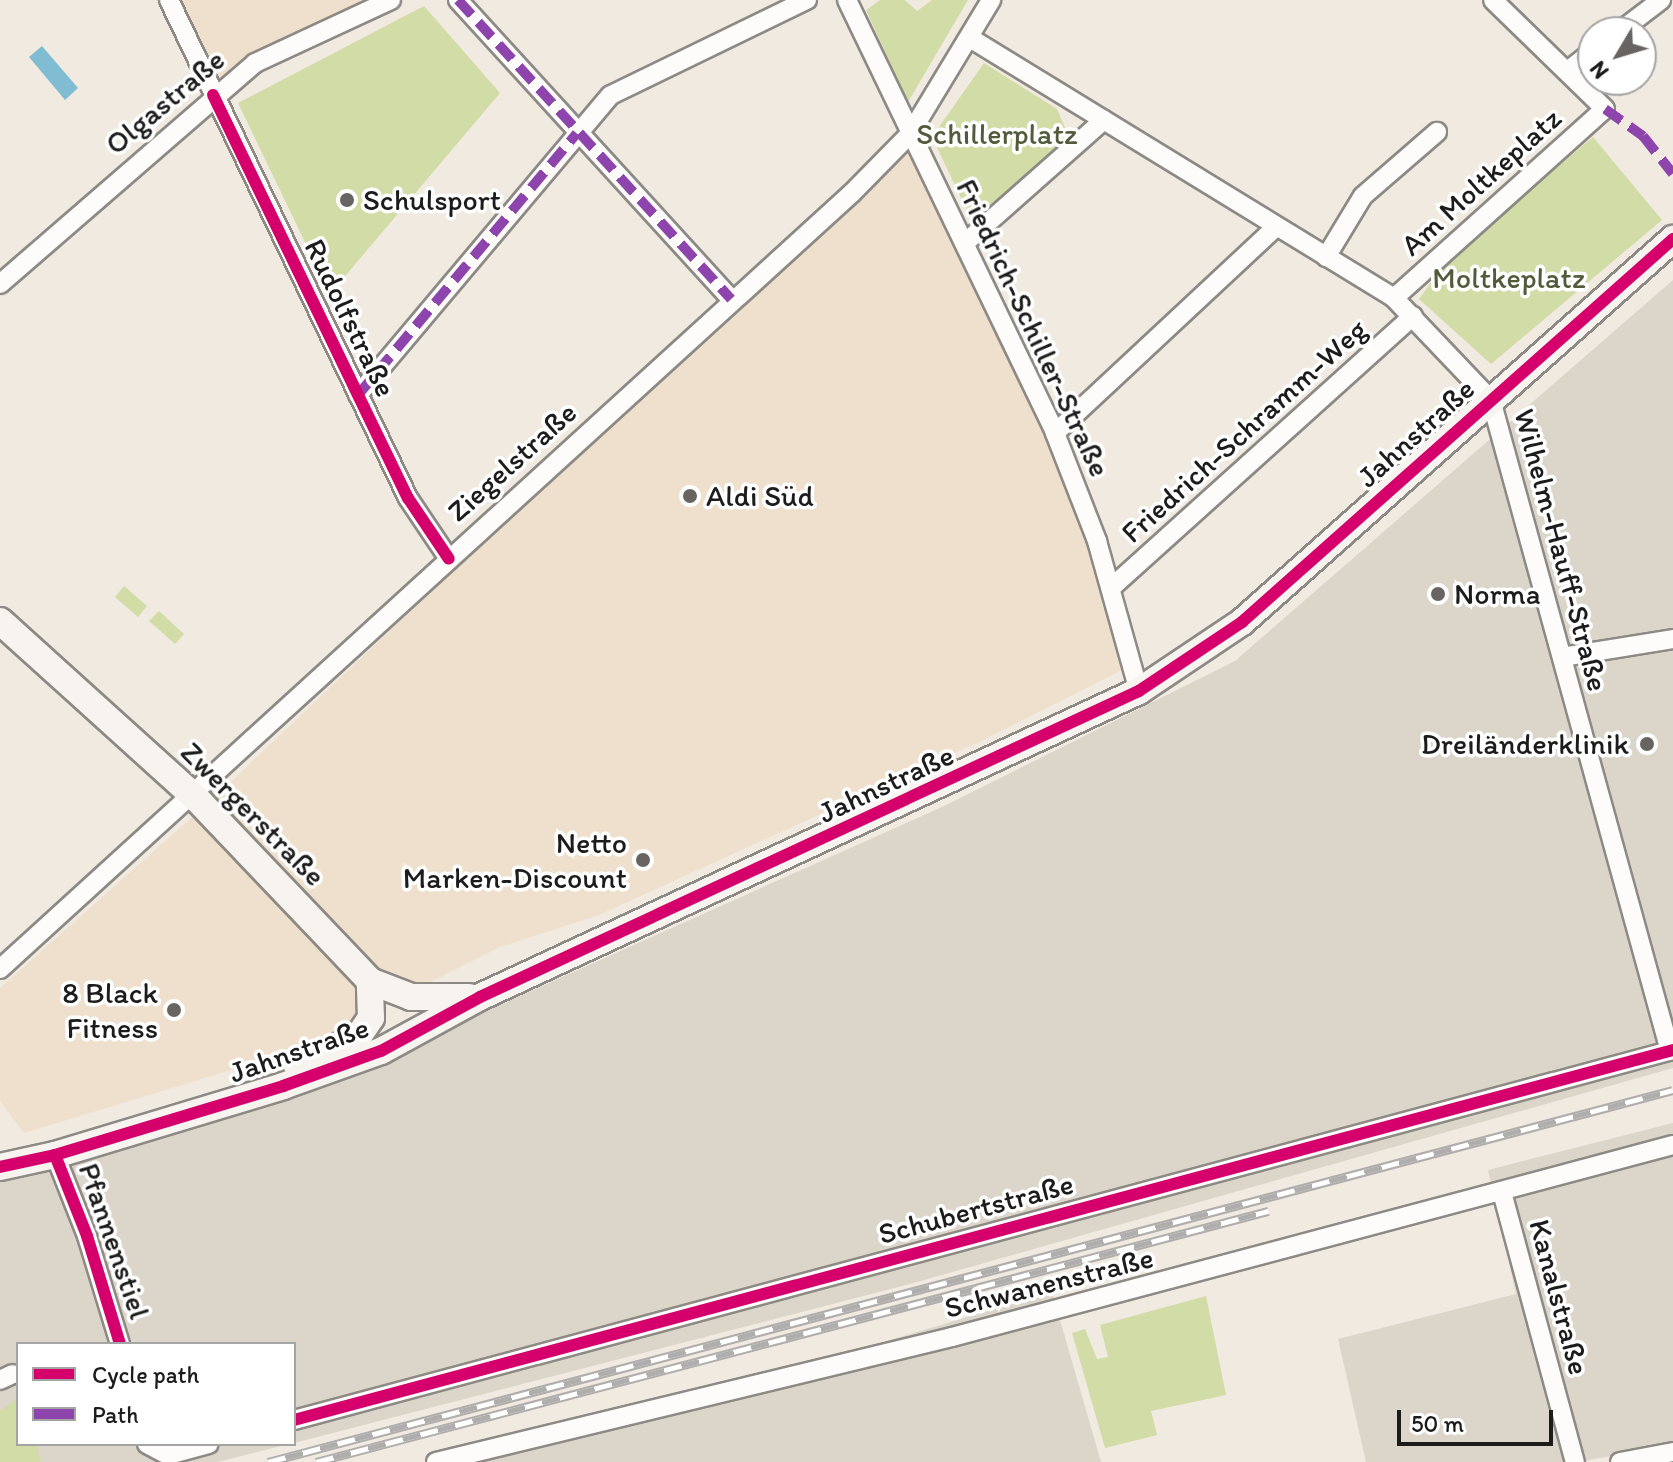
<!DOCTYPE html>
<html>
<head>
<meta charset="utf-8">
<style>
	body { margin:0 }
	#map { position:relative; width:1673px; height:1462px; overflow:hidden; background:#f1eae1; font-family:Itim,sans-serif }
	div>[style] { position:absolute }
	.built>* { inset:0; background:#eee0cc }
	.industrial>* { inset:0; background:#dcd5ca }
	.green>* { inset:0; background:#d1dca6 }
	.water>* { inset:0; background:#80bdd3 }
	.roads { filter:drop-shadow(2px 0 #8d8a85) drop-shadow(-2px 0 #8d8a85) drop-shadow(0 2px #8d8a85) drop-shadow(0 -2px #8d8a85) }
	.minor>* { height:18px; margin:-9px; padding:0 9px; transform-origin:9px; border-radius:9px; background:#fdfcfa }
	.secondary>* { height:26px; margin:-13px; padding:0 13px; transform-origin:13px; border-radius:13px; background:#f7f3ef }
	.rail>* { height:9px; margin-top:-4.5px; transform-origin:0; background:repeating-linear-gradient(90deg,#fff 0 18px,#b0aead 0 36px); box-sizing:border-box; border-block:2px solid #b0aead }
	.quiet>* { height:10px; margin-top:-5px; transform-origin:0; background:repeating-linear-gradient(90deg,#8e44ad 0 20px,transparent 0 30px) }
	.cycleway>* { height:12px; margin:-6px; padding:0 6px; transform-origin:6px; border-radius:6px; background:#d6006c }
	.dots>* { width:22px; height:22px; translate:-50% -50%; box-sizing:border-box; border:4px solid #fff; border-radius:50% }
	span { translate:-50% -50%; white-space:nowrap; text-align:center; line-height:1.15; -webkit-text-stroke:7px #fff; paint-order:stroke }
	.street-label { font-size:30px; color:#1c1c1c }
	.park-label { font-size:30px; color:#525b3b }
	.poi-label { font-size:30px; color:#1c1c1c }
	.left { translate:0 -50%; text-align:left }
	.right { translate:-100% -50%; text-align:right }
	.legend { position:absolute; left:16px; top:1342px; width:280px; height:104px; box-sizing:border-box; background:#fff; border:2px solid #a4a4a4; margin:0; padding:10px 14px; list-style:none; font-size:24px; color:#1c1c1c }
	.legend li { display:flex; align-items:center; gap:16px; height:40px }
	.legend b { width:40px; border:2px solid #a4a4a4 }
	.north { position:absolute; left:1577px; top:16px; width:80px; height:80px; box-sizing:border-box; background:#fff; border:2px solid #a4a4a4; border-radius:50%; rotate:232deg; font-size:22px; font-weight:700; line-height:32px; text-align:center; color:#1c1c1c }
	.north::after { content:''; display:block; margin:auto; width:28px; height:36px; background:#676461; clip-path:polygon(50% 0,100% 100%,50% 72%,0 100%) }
	.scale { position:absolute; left:1397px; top:1410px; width:156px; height:36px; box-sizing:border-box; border:4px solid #1c1c1c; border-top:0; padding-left:10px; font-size:24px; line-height:28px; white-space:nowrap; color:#1c1c1c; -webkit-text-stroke:6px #fff; paint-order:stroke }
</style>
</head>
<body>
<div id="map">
	<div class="built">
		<div style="clip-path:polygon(169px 0,391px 0,213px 95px)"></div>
		<div style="clip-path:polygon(910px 137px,1055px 433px,1132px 665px,983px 740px,599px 915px,500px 947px,291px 1052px,24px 1133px,0 1101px,0 988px,218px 794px)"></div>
	</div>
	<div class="industrial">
		<div style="clip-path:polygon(1673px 280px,1673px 1068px,910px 1284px,294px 1443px,294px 1344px,18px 1344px,18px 1444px,288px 1444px,218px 1462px,0 1462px,0 1177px,310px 1090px,942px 807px,1235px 661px)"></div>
		<div style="clip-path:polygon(1673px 1123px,1673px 1444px,1579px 1462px,1366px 1462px,1338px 1339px,1516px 1294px,1488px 1170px)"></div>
		<div style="clip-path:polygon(1052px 1292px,1101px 1462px,479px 1462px)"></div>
	</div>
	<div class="green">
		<div style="clip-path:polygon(880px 0,905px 0,917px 11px,932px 0,968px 0,908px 102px,866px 10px)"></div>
		<div style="clip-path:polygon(424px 6px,500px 93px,330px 294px,238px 103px)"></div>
		<div style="clip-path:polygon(984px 63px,1057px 109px,1070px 139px,973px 223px,932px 137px)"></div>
		<div style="clip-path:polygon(1593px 137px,1662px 220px,1491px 364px,1419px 299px,1447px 261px)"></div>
		<div style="clip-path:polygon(124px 586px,147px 606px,138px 617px,115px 597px)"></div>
		<div style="clip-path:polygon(159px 611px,184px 634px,175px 644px,149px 621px)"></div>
		<div style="clip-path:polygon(1206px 1296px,1226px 1395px,1151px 1411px,1157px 1435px,1105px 1448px,1072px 1333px,1085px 1329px,1097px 1359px,1108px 1357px,1100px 1325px)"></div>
		<div style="clip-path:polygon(18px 1398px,18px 1444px,36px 1444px,41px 1462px,0 1462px,0 1411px)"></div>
	</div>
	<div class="water">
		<div style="clip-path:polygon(42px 46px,78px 88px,65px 100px,29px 57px)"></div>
	</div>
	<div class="roads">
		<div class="minor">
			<div style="left:169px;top:0;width:552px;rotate:64.36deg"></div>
			<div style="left:408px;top:498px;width:73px;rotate:56.1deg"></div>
			<div style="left:458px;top:0;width:405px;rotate:47.6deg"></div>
			<div style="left:847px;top:0;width:480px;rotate:64.3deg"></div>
			<div style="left:1055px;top:433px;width:116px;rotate:68.7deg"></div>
			<div style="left:1097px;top:541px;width:156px;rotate:74.4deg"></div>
			<div style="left:1619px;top:32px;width:53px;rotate:-37.3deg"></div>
			<div style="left:970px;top:38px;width:497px;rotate:31.5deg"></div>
			<div style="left:1394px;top:298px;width:141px;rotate:46.4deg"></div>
			<div style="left:1491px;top:400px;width:675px;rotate:74.63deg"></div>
			<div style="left:1570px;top:69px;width:29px;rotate:-38deg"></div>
			<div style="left:966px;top:242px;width:184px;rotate:-41.5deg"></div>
			<div style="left:1326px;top:257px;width:71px;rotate:-58.8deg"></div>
			<div style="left:1363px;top:196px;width:98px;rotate:-40.9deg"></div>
			<div style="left:0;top:284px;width:337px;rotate:-40.9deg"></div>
			<div style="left:255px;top:63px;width:150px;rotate:-24.9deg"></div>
			<div style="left:1394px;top:298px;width:283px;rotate:-41.9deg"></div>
			<div style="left:1605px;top:109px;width:156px;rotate:-135.8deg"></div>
			<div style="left:358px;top:395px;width:392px;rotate:-49.9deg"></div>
			<div style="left:611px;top:95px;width:218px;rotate:-25.9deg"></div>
			<div style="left:1055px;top:433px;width:301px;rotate:-43deg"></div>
			<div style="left:1112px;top:587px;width:405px;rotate:-42deg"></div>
			<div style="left:1562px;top:657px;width:112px;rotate:-9.2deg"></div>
			<div style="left:0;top:969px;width:1152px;rotate:-42.33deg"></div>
			<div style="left:852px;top:193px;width:83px;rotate:-45.5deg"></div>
			<div style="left:910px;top:134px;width:157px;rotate:-58.8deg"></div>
			<div style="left:55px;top:1155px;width:87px;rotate:68.4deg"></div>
			<div style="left:87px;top:1236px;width:113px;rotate:73deg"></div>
			<div style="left:1502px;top:1192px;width:280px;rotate:74.9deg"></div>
			<div style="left:0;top:1380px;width:14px;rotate:-25deg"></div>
			<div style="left:294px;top:1420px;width:1428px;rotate:-15.02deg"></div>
			<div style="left:147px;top:1444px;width:24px;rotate:28deg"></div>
			<div style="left:168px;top:1455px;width:42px;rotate:-15deg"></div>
			<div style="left:436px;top:1462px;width:531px;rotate:-13.62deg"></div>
			<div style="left:952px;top:1337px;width:746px;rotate:-14.91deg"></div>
			<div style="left:1620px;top:1462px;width:54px;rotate:-10.7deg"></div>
		</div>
		<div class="secondary">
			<div style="left:0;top:621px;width:261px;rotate:42.1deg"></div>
			<div style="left:194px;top:796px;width:255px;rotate:46.4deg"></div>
			<div style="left:370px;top:981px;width:44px;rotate:21.3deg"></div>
			<div style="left:411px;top:997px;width:58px"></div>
			<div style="left:297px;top:1066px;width:68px;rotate:-25.4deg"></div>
			<div style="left:358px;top:1037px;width:23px;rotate:-56deg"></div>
			<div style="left:371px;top:1018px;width:37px;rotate:-92deg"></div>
			<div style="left:0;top:1167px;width:56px;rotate:-12.3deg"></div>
			<div style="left:55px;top:1155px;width:238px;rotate:-16.8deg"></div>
			<div style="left:283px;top:1086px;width:104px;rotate:-19.7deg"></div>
			<div style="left:381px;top:1051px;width:113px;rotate:-28.6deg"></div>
			<div style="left:480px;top:997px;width:727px;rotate:-24.91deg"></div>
			<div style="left:1139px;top:691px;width:124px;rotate:-33.8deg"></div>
			<div style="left:1242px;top:622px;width:577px;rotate:-41.63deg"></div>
		</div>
	</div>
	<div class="rail">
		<div style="left:268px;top:1462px;width:1453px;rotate:-14.83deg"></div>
		<div style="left:316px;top:1462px;width:985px;rotate:-14.77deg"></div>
	</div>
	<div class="quiet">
		<div style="left:458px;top:0;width:405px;rotate:47.6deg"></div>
		<div style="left:1605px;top:109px;width:47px;rotate:35.4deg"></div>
		<div style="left:1643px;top:136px;width:48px;rotate:51.7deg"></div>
		<div style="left:358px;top:395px;width:341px;rotate:-50.1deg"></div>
	</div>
	<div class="cycleway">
		<div style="left:213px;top:95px;width:448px;rotate:64.2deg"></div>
		<div style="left:408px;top:498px;width:73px;rotate:56.1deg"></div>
		<div style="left:55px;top:1155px;width:87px;rotate:68.4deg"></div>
		<div style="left:87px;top:1236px;width:113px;rotate:73deg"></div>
		<div style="left:0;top:1167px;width:56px;rotate:-12.3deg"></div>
		<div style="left:55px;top:1155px;width:238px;rotate:-16.8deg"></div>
		<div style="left:283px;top:1086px;width:104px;rotate:-19.7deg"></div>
		<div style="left:381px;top:1051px;width:113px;rotate:-28.6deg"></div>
		<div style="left:480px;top:997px;width:727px;rotate:-24.91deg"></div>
		<div style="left:1139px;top:691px;width:124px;rotate:-33.8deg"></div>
		<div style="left:1242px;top:622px;width:577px;rotate:-41.63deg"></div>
		<div style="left:294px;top:1420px;width:1428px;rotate:-15.02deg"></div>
	</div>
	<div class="dots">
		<div style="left:347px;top:200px;background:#676461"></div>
		<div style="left:690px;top:496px;background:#676461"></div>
		<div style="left:1438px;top:594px;background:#676461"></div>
		<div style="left:1647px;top:744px;background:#676461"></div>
		<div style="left:643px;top:860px;background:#676461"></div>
		<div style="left:174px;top:1010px;background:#676461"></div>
	</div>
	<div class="street-label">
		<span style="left:165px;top:102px;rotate:-40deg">Olgastraße</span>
		<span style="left:1481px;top:182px;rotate:-42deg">Am Moltkeplatz</span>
		<span style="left:350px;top:318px;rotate:64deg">Rudolfstraße</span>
		<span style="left:1033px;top:328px;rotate:65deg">Friedrich-Schiller-Straße</span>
		<span style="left:1244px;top:431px;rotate:-42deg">Friedrich-Schramm-Weg</span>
		<span style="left:1416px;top:433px;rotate:-42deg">Jahnstraße</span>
		<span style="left:512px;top:462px;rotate:-42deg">Ziegelstraße</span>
		<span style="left:1561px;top:550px;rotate:75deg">Wilhelm-Hauff-Straße</span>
		<span style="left:886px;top:784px;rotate:-25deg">Jahnstraße</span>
		<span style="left:253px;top:814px;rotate:45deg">Zwergerstraße</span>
		<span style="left:299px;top:1050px;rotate:-19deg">Jahnstraße</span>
		<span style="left:976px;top:1209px;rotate:-15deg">Schubertstraße</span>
		<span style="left:114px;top:1241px;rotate:71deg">Pfannenstiel</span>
		<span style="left:1049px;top:1283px;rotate:-14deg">Schwanenstraße</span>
		<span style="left:1559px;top:1297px;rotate:75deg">Kanalstraße</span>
	</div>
	<div class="park-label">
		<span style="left:997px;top:134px">Schillerplatz</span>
		<span style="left:1509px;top:278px">Moltkeplatz</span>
	</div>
	<div class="poi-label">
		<span class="left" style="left:363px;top:200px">Schulsport</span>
		<span class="left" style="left:706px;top:496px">Aldi Süd</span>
		<span class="left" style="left:1454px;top:594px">Norma</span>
		<span class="right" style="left:1629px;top:744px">Dreiländerklinik</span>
		<span class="right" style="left:627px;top:860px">Netto<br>Marken-Discount</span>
		<span class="right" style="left:158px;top:1010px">8 Black<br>Fitness</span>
	</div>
	<ul class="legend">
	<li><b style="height:10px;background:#d6006c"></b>Cycle path</li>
	<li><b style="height:10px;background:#8e44ad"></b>Path</li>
	</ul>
	<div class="north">N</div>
	<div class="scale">50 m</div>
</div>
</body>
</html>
